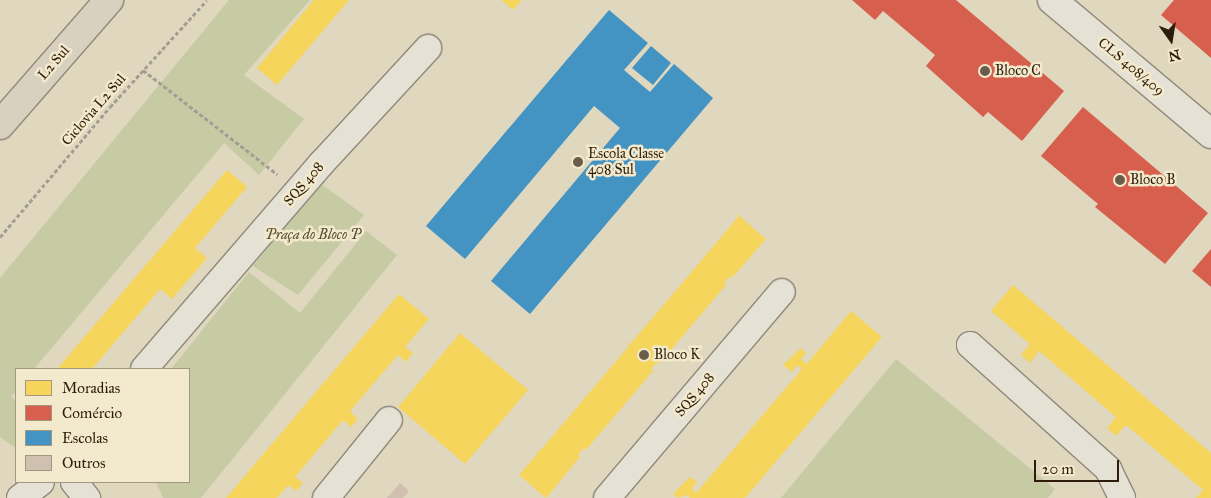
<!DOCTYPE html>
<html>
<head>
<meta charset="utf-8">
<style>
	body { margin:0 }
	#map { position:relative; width:1211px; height:498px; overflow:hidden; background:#dfd7be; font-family:"IM FELL Great Primer",serif }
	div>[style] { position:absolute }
	.green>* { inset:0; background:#c7cba4 }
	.homes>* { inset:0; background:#f6d55c }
	.shops>* { inset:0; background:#d6604d }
	.schools>* { inset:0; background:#4393c3 }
	.building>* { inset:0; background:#d0c0b0 }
	.path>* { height:3px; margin-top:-1.5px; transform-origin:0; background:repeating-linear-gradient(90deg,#a39d93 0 4px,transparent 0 6.5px) }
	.roads { filter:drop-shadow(1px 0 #90897a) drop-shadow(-1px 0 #90897a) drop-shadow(0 1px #90897a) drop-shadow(0 -1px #90897a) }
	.minor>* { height:26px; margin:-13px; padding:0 13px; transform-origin:13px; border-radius:13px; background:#e5e1d5 }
	.tertiary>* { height:28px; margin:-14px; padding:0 14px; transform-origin:14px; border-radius:14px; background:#e5e1d5 }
	.primary>* { height:28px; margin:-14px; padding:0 14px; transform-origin:14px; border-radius:14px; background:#d9d1c0 }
	.dots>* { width:14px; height:14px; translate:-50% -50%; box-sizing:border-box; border:2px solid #f3e9cc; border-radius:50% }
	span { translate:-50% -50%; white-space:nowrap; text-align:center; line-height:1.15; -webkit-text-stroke:5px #f3e9cc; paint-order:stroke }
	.street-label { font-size:14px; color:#2d1b0c }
	.poi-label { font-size:14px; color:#2d1b0c }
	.left { translate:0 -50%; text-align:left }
	.park-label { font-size:14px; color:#564d33; font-style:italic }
	.legend { position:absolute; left:15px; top:368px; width:175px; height:115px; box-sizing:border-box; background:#f3e9cc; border:1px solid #a4977f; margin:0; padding:6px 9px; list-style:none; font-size:15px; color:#2d1b0c }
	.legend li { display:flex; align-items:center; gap:10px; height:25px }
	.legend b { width:25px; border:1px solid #a4977f }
	.north { position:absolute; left:1146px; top:15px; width:50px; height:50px; -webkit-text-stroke:4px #f3e9cc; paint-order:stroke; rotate:167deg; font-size:14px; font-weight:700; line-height:20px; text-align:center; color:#2d1b0c }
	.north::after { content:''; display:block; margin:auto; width:18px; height:22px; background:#2d1b0c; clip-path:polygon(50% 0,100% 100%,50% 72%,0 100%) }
	.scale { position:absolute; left:1034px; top:460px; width:85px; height:22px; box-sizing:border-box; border:2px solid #2d1b0c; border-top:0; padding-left:6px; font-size:15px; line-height:18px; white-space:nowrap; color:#2d1b0c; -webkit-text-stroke:4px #f3e9cc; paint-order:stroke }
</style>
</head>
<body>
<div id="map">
	<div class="green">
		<div style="clip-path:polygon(229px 0,310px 0,244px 75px,304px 119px,259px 175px,224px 143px,34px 369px,16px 369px,16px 391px,11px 397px,16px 401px,16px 448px,0 437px,0 278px)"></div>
		<div style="clip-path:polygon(320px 183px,364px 215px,298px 295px,253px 266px)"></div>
		<div style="clip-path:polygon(366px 231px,397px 255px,201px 498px,163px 498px,156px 482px,189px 482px,189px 369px,171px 369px,249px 272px,300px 313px)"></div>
		<div style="clip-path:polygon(896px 359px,1055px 489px,1048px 498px,781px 498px)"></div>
	</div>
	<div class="homes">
		<div style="clip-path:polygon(314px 0,349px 0,277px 85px,257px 68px)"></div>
		<div style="clip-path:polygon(501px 0,522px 0,513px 10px)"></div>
		<div style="clip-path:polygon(227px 170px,247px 187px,195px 248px,207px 258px,172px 299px,160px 289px,92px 369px,57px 369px)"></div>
		<div style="clip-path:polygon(736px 213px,766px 239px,732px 278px,730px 276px,724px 283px,726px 285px,659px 364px,657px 362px,651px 369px,655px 373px,652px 372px,586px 450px,584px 448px,578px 455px,580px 457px,546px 498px,519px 475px,538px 453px,535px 450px,539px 452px,629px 346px,626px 342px,630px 344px,684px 281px,738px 217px)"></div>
		<div style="clip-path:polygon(1013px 285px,1211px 453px,1211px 498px,1196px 498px,1203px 490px,1126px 425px,1116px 436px,1107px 428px,1116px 417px,1039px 351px,1030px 363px,1021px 355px,1030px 344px,991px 311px)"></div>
		<div style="clip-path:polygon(399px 294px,429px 319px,405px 347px,413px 353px,406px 362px,398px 355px,350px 411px,358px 419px,351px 427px,343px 420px,295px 477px,303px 483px,296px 491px,288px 485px,277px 498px,226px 498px)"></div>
		<div style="clip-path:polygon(851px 311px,882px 337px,745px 498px,690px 498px,687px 495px,678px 498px,673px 494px,690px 477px,697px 482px,692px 488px,696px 493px,802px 369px,797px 365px,792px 372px,783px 365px,801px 348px,806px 353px,801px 359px,807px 364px)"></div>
		<div style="clip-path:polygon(460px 333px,528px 390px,465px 464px,398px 407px)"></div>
	</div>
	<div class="shops">
		<div style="clip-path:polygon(852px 0,956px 0,1064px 91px,1022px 141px,988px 112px,983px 117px,926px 66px,935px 55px,883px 11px,875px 20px)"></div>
		<div style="clip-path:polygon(1174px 0,1211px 0,1211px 58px,1161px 15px)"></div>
		<div style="clip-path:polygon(1083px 107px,1208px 213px,1165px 264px,1095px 207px,1098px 204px,1041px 156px)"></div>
		<div style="clip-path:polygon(1211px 249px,1211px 287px,1192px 271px)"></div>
	</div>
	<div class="schools">
		<div style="clip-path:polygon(609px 10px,648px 43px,624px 70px,650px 92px,674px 64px,713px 98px,530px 314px,491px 281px,620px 128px,594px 106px,465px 259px,426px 226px)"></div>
		<div style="clip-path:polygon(651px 46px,671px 63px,653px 85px,632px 68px)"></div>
	</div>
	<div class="building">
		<div style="clip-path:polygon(400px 483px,409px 491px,403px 498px,387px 498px)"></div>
	</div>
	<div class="path">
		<div style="left:143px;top:70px;width:170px;rotate:37.8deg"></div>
		<div style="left:0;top:237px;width:170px;rotate:-49.8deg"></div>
		<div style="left:110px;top:107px;width:144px;rotate:-47.8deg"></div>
	</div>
	<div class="roads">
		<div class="minor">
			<div style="left:970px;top:345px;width:186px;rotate:41.9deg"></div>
			<div style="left:1108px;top:469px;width:32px;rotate:64deg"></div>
			<div style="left:144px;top:369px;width:271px;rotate:-49.2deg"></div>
			<div style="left:321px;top:164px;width:158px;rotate:-47.3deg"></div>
			<div style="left:74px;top:482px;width:21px;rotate:51deg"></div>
			<div style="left:20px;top:498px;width:26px;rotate:-37deg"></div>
			<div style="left:326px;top:498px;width:100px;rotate:-51.1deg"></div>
			<div style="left:607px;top:498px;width:270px;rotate:-49.7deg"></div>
		</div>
		<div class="tertiary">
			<div style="left:1052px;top:0;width:208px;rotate:40.1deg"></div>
		</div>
		<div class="primary">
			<div style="left:0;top:125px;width:166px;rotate:-48.9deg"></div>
		</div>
	</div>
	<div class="dots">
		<div style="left:985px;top:71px;background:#6b5d4a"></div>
		<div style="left:578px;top:162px;background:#6b5d4a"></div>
		<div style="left:1120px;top:180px;background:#6b5d4a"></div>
		<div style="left:644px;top:355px;background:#6b5d4a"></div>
	</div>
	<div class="street-label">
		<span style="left:54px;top:63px;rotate:-49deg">L2 Sul</span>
		<span style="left:1131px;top:67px;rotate:40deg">CLS 408/409</span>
		<span style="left:94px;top:110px;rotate:-49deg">Ciclovia L2 Sul</span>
		<span style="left:304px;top:184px;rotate:-49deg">SQS 408</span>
		<span style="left:695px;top:395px;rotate:-50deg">SQS 408</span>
	</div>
	<div class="poi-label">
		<span class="left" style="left:995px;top:71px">Bloco C</span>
		<span class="left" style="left:588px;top:162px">Escola Classe<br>408 Sul</span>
		<span class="left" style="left:1130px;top:180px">Bloco B</span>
		<span class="left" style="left:654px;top:355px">Bloco K</span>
	</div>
	<div class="park-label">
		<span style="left:313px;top:235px">Praça do Bloco P</span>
	</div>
	<ul class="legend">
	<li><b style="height:14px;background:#f6d55c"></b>Moradias</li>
	<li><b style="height:14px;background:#d6604d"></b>Comércio</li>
	<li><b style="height:14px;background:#4393c3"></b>Escolas</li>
	<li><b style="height:14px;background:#d0c0b0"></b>Outros</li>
	</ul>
	<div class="north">N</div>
	<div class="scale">20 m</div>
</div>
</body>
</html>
